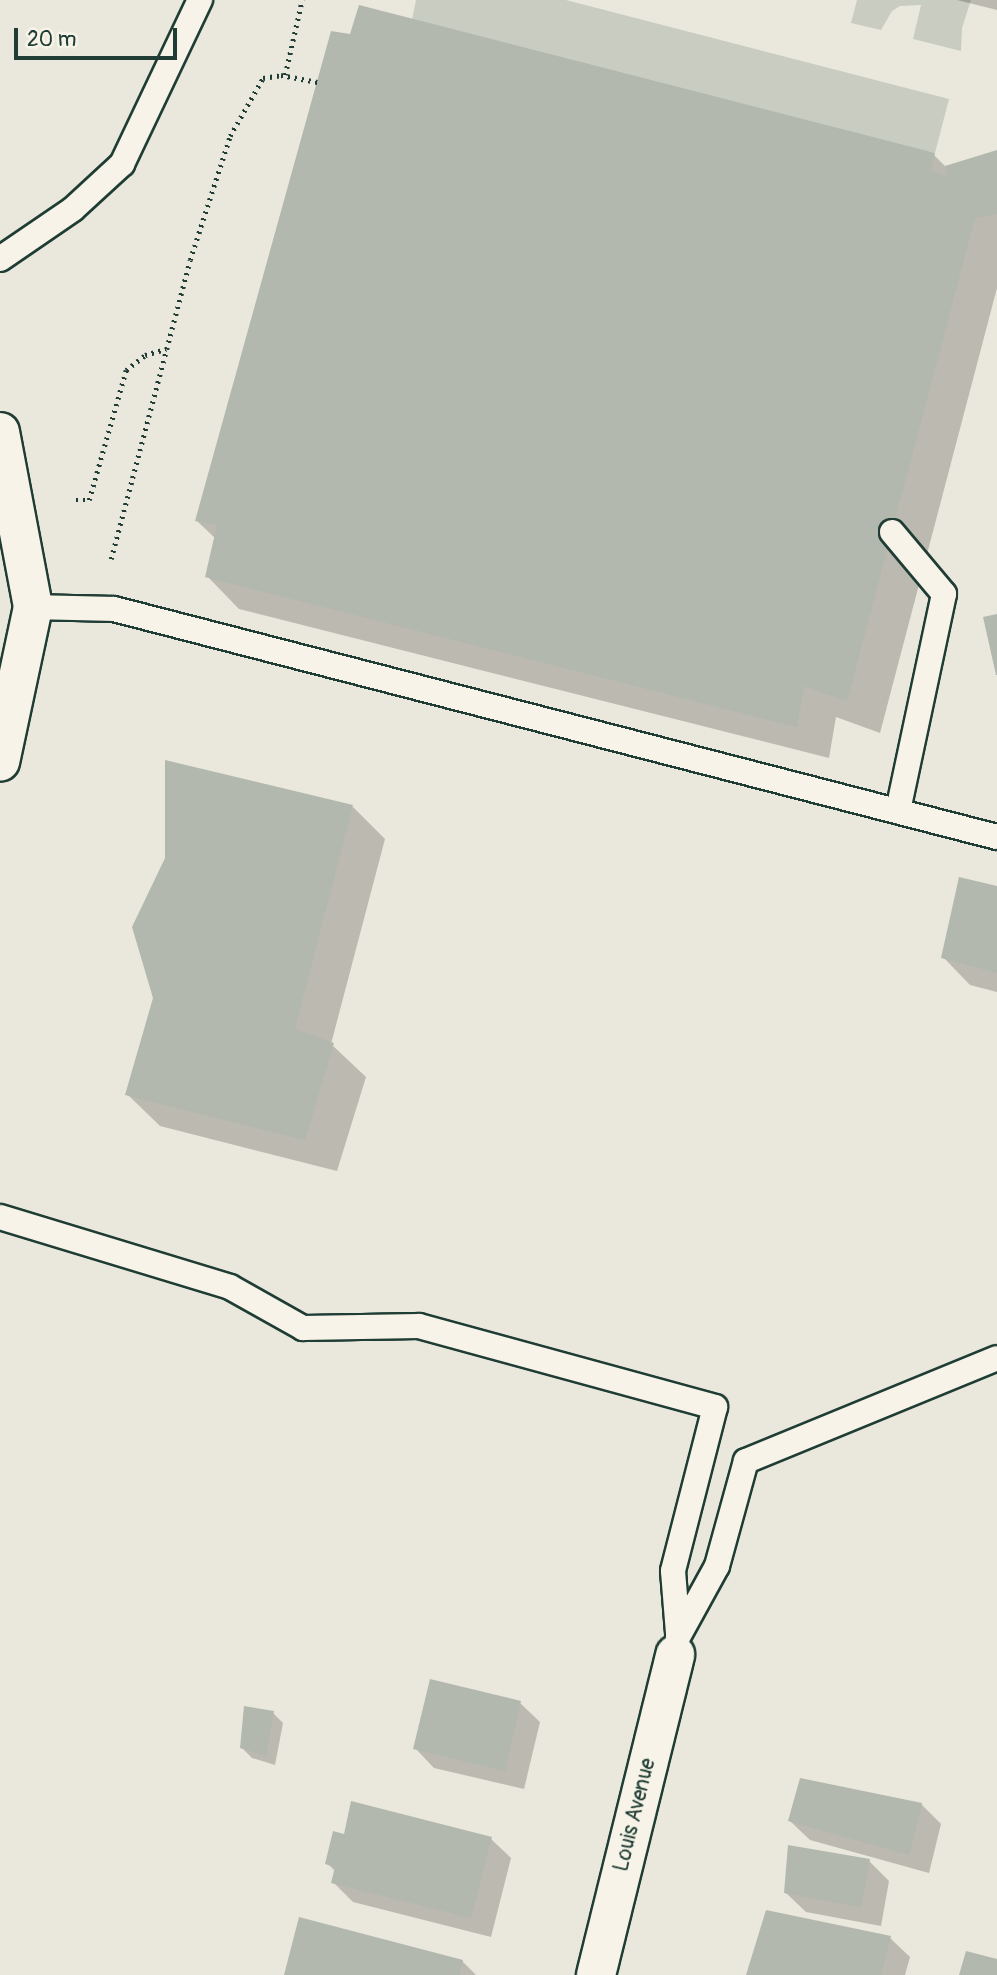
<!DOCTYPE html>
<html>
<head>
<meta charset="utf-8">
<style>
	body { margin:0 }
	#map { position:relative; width:997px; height:1975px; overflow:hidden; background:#eae8dd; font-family:Pangolin,sans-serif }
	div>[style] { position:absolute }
	.green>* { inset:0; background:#c8ccc1 }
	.shadow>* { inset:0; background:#0003 }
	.building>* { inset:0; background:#b2b8ae }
	.path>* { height:4.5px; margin-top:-2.25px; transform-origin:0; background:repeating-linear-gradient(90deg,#1f3d34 0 2px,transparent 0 7px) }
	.roads { filter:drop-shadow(2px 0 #1f3d34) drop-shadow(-2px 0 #1f3d34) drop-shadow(0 2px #1f3d34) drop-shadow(0 -2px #1f3d34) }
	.lane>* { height:24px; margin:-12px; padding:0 12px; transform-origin:12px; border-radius:12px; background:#f7f3e8 }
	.street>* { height:38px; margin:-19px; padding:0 19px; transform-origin:19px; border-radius:19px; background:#f7f3e8 }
	.secondary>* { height:38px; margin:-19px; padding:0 19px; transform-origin:19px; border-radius:19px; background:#f7f3e8 }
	span { translate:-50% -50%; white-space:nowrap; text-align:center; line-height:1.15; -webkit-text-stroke:6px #f7f3e8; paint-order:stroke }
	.street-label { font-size:21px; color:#1f3d34 }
	.scale { position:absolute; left:14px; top:28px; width:163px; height:32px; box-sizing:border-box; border:4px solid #1f3d34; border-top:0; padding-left:9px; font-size:21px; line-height:24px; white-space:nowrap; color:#1f3d34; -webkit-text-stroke:5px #f7f3e8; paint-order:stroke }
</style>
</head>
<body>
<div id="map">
	<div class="green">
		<div style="clip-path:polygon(416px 0,566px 0,949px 99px,935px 153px,412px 20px)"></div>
		<div style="clip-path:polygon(857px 0,971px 0,962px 28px,961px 51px,913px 39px,921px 5px,900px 6px,892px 11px,881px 30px,851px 23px)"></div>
	</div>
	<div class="shadow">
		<div style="clip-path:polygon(957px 0,997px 0,997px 10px)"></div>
		<div style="clip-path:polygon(997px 152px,997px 288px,880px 733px,836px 717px,829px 758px,239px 609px,207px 576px,216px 539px,197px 521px,934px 155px,946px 167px)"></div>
		<div style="clip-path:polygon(353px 807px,385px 839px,331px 1044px,366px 1077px,337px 1171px,160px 1126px,127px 1094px,155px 998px)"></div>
		<div style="clip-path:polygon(997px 888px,997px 992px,970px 985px,943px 957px)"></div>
		<div style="clip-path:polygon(520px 1703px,540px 1722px,524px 1789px,434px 1768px,415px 1748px)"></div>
		<div style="clip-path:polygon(273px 1713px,283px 1723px,275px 1765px,252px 1758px,242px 1748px)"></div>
		<div style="clip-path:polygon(921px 1804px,941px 1824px,929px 1873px,810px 1840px,790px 1821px)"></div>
		<div style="clip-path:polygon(345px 1836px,491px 1839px,511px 1858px,491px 1937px,353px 1902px,333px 1882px,336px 1872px,327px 1863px)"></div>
		<div style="clip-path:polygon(869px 1861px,889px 1881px,881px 1926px,806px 1912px,786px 1893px)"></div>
		<div style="clip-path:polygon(890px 1938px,910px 1957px,905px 1975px,748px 1975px)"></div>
		<div style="clip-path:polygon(462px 1961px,476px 1975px,285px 1975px)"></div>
	</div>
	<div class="building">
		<div style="clip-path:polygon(359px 5px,924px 150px,935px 153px,931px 171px,947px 176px,945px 166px,997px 150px,997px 214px,975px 218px,847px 701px,804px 686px,797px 727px,205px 577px,217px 525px,195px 521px,331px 31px,350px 34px)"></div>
		<div style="clip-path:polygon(997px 614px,997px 675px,996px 675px,983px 617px)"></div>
		<div style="clip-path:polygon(165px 760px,353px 805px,295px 1029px,334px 1043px,305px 1140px,125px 1095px,153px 998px,132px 927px,165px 858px)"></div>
		<div style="clip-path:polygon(959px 877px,997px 886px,997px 973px,941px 958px)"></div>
		<div style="clip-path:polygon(430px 1679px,521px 1701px,505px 1771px,413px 1749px)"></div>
		<div style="clip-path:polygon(244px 1706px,274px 1711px,266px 1756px,240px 1748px)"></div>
		<div style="clip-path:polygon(800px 1778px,922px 1803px,909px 1855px,788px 1821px)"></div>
		<div style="clip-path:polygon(351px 1801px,492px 1837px,471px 1918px,331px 1883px,335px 1867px,325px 1864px,333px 1831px,344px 1834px)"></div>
		<div style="clip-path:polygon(788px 1845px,870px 1859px,861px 1907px,784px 1893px)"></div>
		<div style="clip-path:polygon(766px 1910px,891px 1936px,881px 1975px,746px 1975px)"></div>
		<div style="clip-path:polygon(299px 1917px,463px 1960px,459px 1975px,284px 1975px)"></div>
		<div style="clip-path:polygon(966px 1951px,997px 1959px,997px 1975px,959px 1975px)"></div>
	</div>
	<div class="path">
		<div style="left:285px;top:75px;width:77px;rotate:-77.2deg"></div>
		<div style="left:76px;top:500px;width:13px"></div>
		<div style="left:89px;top:500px;width:135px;rotate:-74.1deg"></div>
		<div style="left:126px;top:370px;width:24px;rotate:-38deg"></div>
		<div style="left:145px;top:355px;width:22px;rotate:-16deg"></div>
		<div style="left:111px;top:559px;width:309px;rotate:-75.2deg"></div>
		<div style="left:190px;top:260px;width:130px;rotate:-72.1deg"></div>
		<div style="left:230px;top:136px;width:67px;rotate:-60.4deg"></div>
		<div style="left:263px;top:78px;width:18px;rotate:-9deg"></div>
		<div style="left:281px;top:75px;width:37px;rotate:11deg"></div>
	</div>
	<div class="roads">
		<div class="lane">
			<div style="left:0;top:259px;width:88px;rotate:-34.4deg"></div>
			<div style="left:73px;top:209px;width:67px;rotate:-42.6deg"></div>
			<div style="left:122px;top:164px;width:182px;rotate:-64.6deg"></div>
			<div style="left:892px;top:532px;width:81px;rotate:50deg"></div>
			<div style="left:944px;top:594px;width:222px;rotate:102deg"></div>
			<div style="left:33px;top:607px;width:81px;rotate:1.4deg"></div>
			<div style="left:114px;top:609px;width:912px;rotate:14.48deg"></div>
			<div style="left:0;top:1217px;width:240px;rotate:16.9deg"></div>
			<div style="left:230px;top:1287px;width:84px;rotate:29.3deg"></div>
			<div style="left:303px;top:1328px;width:116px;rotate:-1deg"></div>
			<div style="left:419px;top:1326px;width:307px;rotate:15.3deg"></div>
			<div style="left:715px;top:1407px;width:169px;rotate:104.4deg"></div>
			<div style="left:673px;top:1571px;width:62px;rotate:85.4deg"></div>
			<div style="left:678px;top:1637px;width:81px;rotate:-61.2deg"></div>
			<div style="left:717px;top:1566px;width:109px;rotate:-74.6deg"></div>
			<div style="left:746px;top:1461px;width:271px;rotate:-22.3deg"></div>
		</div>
		<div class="street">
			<div style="left:596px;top:1975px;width:330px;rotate:-76.1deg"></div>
		</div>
		<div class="secondary">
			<div style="left:0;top:432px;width:178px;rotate:79.3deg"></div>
			<div style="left:33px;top:607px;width:158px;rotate:102deg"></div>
		</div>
	</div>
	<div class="street-label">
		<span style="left:635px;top:1815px;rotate:-76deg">Louis Avenue</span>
	</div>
	<div class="scale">20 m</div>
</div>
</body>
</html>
